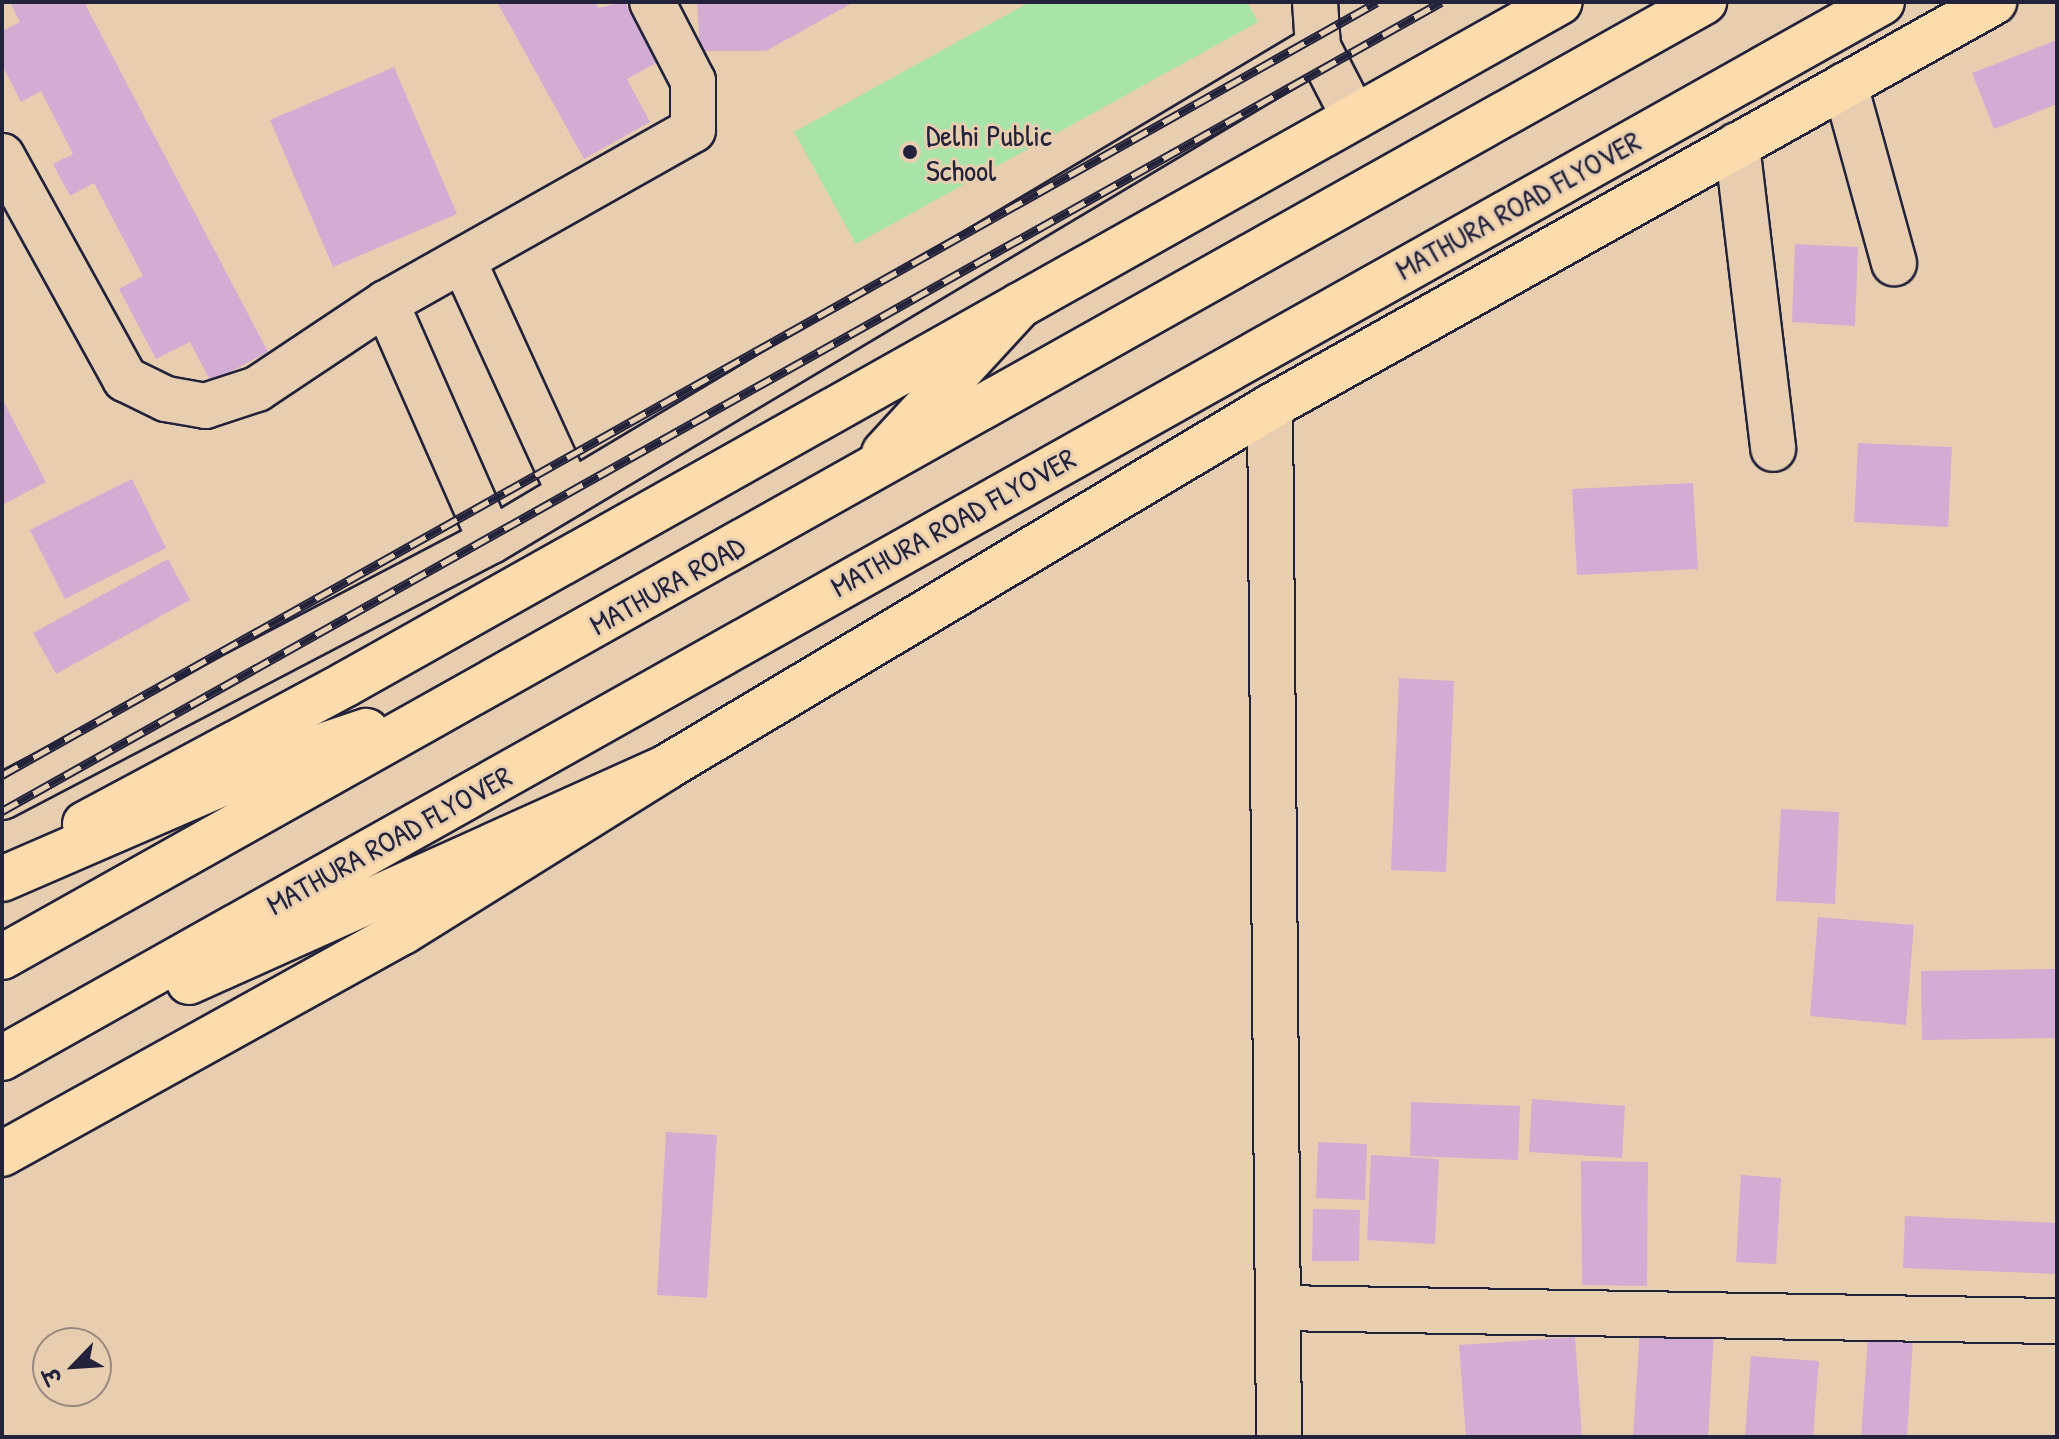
<!DOCTYPE html>
<html>
<head>
<meta charset="utf-8">
<style>
	body { margin:0 }
	#map { position:relative; width:2059px; height:1439px; overflow:hidden; background:#e8ceb0; font-family:"Patrick Hand","Playpen Sans Deva",sans-serif }
	div>[style] { position:absolute }
	.green>* { inset:0; background:#a8e3a9 }
	.building>* { inset:0; background:#d3acd3 }
	.roads { filter:drop-shadow(2px 0 #22223b) drop-shadow(-2px 0 #22223b) drop-shadow(0 2px #22223b) drop-shadow(0 -2px #22223b) }
	.minor>* { height:44px; margin:-22px; padding:0 22px; transform-origin:22px; border-radius:22px; background:#e8ceb0 }
	.major>* { height:44px; margin:-22px; padding:0 22px; transform-origin:22px; border-radius:22px; background:#fcdcac }
	.highway>* { height:44px; margin:-22px; padding:0 22px; transform-origin:22px; border-radius:22px; background:#fcdcac }
	.rail>* { height:9px; margin-top:-4.5px; transform-origin:0; background:repeating-linear-gradient(90deg,#e8ceb0 0 18px,#22223b 0 36px); box-sizing:border-box; border-block:2px solid #22223b }
	.dots>* { width:22px; height:22px; translate:-50% -50%; box-sizing:border-box; border:4px solid #e8ceb0; border-radius:50% }
	span { translate:-50% -50%; white-space:nowrap; text-align:center; line-height:1.15; -webkit-text-stroke:6px #e8ceb0; paint-order:stroke }
	.poi-label { font-size:30px; color:#22223b }
	.left { translate:0 -50%; text-align:left }
	.street-label { font-size:30px; color:#22223b }
	.frame { position:absolute; inset:0; border:4px solid #22223b; pointer-events:none }
	.north { position:absolute; left:32px; top:1327px; width:80px; height:80px; box-sizing:border-box; background:#e8ceb0; border:2px solid #998981; border-radius:50%; rotate:245deg; font-size:22px; font-weight:700; line-height:32px; text-align:center; color:#22223b }
	.north::after { content:''; display:block; margin:auto; width:28px; height:36px; background:#22223b; clip-path:polygon(50% 0,100% 100%,50% 72%,0 100%) }
</style>
</head>
<body>
<div id="map">
	<div class="green">
		<div style="clip-path:polygon(1030px 2px,1247px 2px,1258px 22px,856px 244px,794px 132px)"></div>
	</div>
	<div class="building">
		<div style="clip-path:polygon(10px 2px,84px 2px,268px 352px,211px 382px,190px 342px,156px 359px,119px 289px,143px 276px,94px 183px,70px 196px,53px 164px,73px 154px,41px 91px,21px 102px,2px 65px,2px 31px,20px 22px)"></div>
		<div style="clip-path:polygon(497px 2px,595px 2px,598px 8px,625px 2px,658px 62px,627px 79px,650px 122px,584px 159px)"></div>
		<div style="clip-path:polygon(697px 2px,854px 2px,766px 51px,700px 51px)"></div>
		<div style="clip-path:polygon(2057px 40px,2057px 104px,1994px 129px,1972px 73px)"></div>
		<div style="clip-path:polygon(394px 67px,457px 214px,333px 267px,270px 120px)"></div>
		<div style="clip-path:polygon(1795px 244px,1858px 247px,1855px 326px,1792px 322px)"></div>
		<div style="clip-path:polygon(2px 399px,46px 482px,2px 505px)"></div>
		<div style="clip-path:polygon(1858px 443px,1952px 447px,1948px 527px,1854px 522px)"></div>
		<div style="clip-path:polygon(132px 479px,166px 548px,65px 599px,30px 530px)"></div>
		<div style="clip-path:polygon(1693px 483px,1698px 569px,1577px 575px,1572px 489px)"></div>
		<div style="clip-path:polygon(168px 559px,190px 600px,56px 674px,33px 633px)"></div>
		<div style="clip-path:polygon(1399px 678px,1454px 681px,1446px 872px,1391px 870px)"></div>
		<div style="clip-path:polygon(1781px 809px,1839px 812px,1835px 904px,1776px 901px)"></div>
		<div style="clip-path:polygon(1818px 917px,1914px 925px,1906px 1025px,1810px 1016px)"></div>
		<div style="clip-path:polygon(2057px 969px,2057px 1038px,1922px 1040px,1921px 971px)"></div>
		<div style="clip-path:polygon(1532px 1099px,1625px 1106px,1622px 1158px,1529px 1152px)"></div>
		<div style="clip-path:polygon(1411px 1102px,1520px 1106px,1518px 1160px,1410px 1156px)"></div>
		<div style="clip-path:polygon(666px 1132px,717px 1135px,707px 1298px,657px 1295px)"></div>
		<div style="clip-path:polygon(1318px 1142px,1367px 1144px,1365px 1200px,1316px 1198px)"></div>
		<div style="clip-path:polygon(1371px 1155px,1439px 1159px,1435px 1244px,1367px 1240px)"></div>
		<div style="clip-path:polygon(1581px 1161px,1648px 1162px,1647px 1286px,1582px 1285px)"></div>
		<div style="clip-path:polygon(1741px 1175px,1781px 1178px,1776px 1264px,1736px 1262px)"></div>
		<div style="clip-path:polygon(1313px 1209px,1360px 1210px,1359px 1261px,1312px 1261px)"></div>
		<div style="clip-path:polygon(1905px 1216px,2057px 1223px,2057px 1274px,1903px 1268px)"></div>
		<div style="clip-path:polygon(1640px 1326px,1714px 1331px,1708px 1437px,1633px 1437px)"></div>
		<div style="clip-path:polygon(1575px 1337px,1582px 1437px,1466px 1437px,1459px 1345px)"></div>
		<div style="clip-path:polygon(1868px 1337px,1913px 1340px,1907px 1437px,1861px 1437px)"></div>
		<div style="clip-path:polygon(1751px 1356px,1819px 1361px,1813px 1437px,1745px 1437px)"></div>
	</div>
	<div class="roads">
		<div class="minor">
			<div style="left:1315px;top:2px;width:45px;rotate:86.2deg"></div>
			<div style="left:1318px;top:47px;width:79px;rotate:62.8deg"></div>
			<div style="left:1845px;top:85px;width:185px;rotate:74.6deg"></div>
			<div style="left:1737px;top:145px;width:306px;rotate:83.2deg"></div>
			<div style="left:2px;top:156px;width:255px;rotate:61.1deg"></div>
			<div style="left:125px;top:379px;width:46px;rotate:26deg"></div>
			<div style="left:166px;top:399px;width:40px;rotate:10deg"></div>
			<div style="left:205px;top:406px;width:55px;rotate:-18.1deg"></div>
			<div style="left:257px;top:389px;width:155px;rotate:-33.7deg"></div>
			<div style="left:386px;top:303px;width:352px;rotate:-29.4deg"></div>
			<div style="left:693px;top:130px;width:49px;rotate:-90deg"></div>
			<div style="left:693px;top:81px;width:89px;rotate:-117.4deg"></div>
			<div style="left:463px;top:260px;width:257px;rotate:65.4deg"></div>
			<div style="left:386px;top:303px;width:260px;rotate:66.2deg"></div>
			<div style="left:1270px;top:407px;width:1030px;rotate:89.5deg"></div>
			<div style="left:2px;top:797px;width:552px;rotate:-27.63deg"></div>
			<div style="left:491px;top:541px;width:963px;rotate:-30.85deg"></div>
			<div style="left:1278px;top:1308px;width:779px;rotate:0.96deg"></div>
		</div>
		<div class="major">
			<div style="left:85px;top:824px;width:296px;rotate:-28.2deg"></div>
			<div style="left:346px;top:684px;width:1392px;rotate:-29.33deg"></div>
			<div style="left:2px;top:1154px;width:458px;rotate:-29deg"></div>
			<div style="left:403px;top:932px;width:309px;rotate:-32deg"></div>
			<div style="left:665px;top:768px;width:705px;rotate:-30.82deg"></div>
			<div style="left:1270px;top:407px;width:830px;rotate:-29.22deg"></div>
		</div>
		<div class="highway">
			<div style="left:884px;top:453px;width:201px;rotate:-47.4deg"></div>
			<div style="left:2px;top:879px;width:287px;rotate:-23.4deg"></div>
			<div style="left:265px;top:765px;width:107px;rotate:-18.6deg"></div>
			<div style="left:2px;top:957px;width:1952px;rotate:-29.3deg"></div>
			<div style="left:189px;top:982px;width:522px;rotate:-24.21deg"></div>
			<div style="left:2px;top:1058px;width:2156px;rotate:-29.32deg"></div>
		</div>
	</div>
	<div class="rail">
		<div style="left:2px;top:775px;width:1577px;rotate:-29.34deg"></div>
		<div style="left:2px;top:811px;width:1651px;rotate:-29.34deg"></div>
	</div>
	<div class="dots">
		<div style="left:910px;top:152px;background:#22223b"></div>
	</div>
	<div class="poi-label">
		<span class="left" style="left:926px;top:152px">Delhi Public<br>School</span>
	</div>
	<div class="street-label">
		<span style="left:1518px;top:205px;rotate:-29deg">MATHURA ROAD FLYOVER</span>
		<span style="left:953px;top:522px;rotate:-29deg">MATHURA ROAD FLYOVER</span>
		<span style="left:667px;top:585px;rotate:-29deg">MATHURA ROAD</span>
		<span style="left:389px;top:840px;rotate:-29deg">MATHURA ROAD FLYOVER</span>
	</div>
	<div class="frame"></div>
	<div class="north">उ</div>
</div>
</body>
</html>
